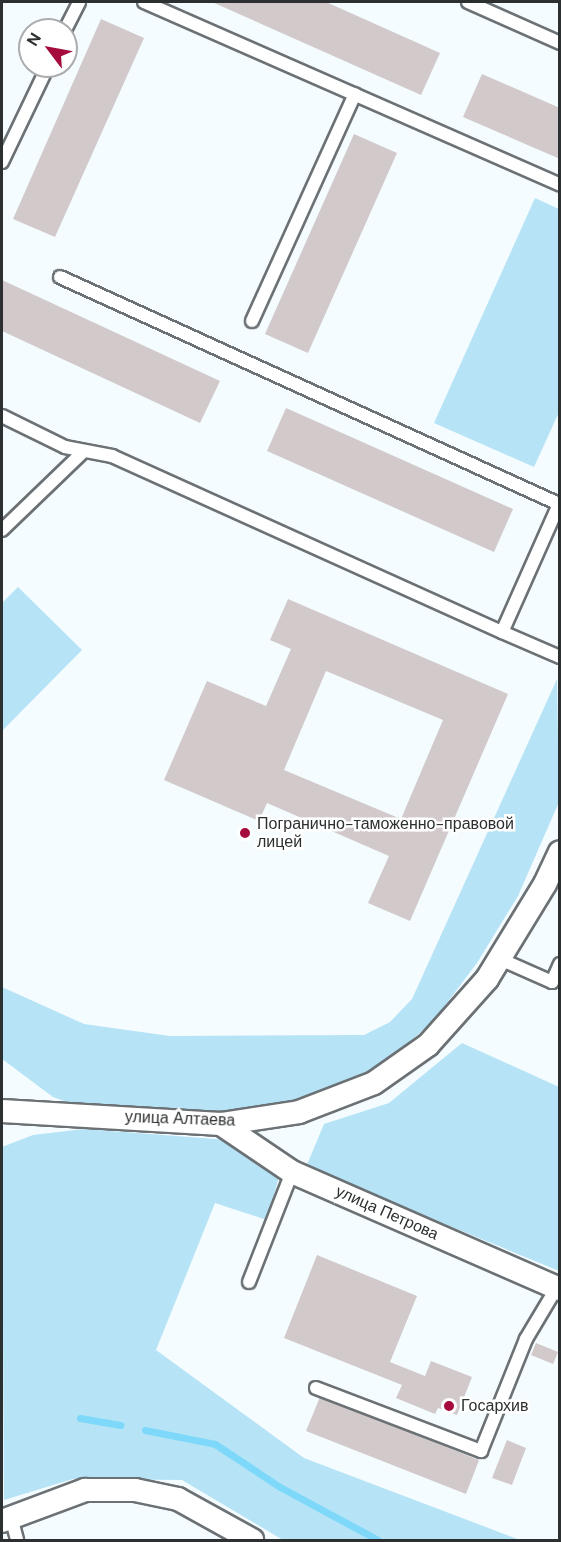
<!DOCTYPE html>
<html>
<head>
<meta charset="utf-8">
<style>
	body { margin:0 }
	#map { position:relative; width:561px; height:1542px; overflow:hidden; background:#f4fcff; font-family:"DM Sans",sans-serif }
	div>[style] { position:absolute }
	.green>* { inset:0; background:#b6e4f6 }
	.stream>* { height:7px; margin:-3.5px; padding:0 3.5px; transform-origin:3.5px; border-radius:3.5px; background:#7ed8fa }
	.building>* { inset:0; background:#d1c9ca }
	.roads { filter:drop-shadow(2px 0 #6b7174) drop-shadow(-2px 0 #6b7174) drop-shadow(0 2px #6b7174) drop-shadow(0 -2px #6b7174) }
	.service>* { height:12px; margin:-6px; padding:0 6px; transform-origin:6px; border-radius:6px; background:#fff }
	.minor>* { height:22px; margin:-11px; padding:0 11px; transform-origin:11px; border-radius:11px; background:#fff }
	.dots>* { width:16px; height:16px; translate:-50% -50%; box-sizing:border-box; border:3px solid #fff; border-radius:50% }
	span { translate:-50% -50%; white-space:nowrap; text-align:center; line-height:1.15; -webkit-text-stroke:5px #fff; paint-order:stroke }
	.poi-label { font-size:16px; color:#2d3031 }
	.left { translate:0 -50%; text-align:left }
	.street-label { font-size:16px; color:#2d3031 }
	.frame { position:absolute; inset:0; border:3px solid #2d3031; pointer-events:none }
	.north { position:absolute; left:18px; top:18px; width:60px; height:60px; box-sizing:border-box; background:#fff; border:2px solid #abacad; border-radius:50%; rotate:302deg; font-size:16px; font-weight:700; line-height:24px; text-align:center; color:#2d3031 }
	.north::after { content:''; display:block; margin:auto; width:21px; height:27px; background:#a50b3c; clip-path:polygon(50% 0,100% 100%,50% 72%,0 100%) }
</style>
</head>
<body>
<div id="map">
	<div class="green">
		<div style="clip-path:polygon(535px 198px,559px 209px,560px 410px,534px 467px,434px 423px)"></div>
		<div style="clip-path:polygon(18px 587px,82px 650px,2px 731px,2px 603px)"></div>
		<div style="clip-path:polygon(557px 679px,559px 802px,518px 896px,477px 963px,434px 1020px,376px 1072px,327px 1093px,232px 1117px,95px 1112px,53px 1097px,2px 1059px,2px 987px,84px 1024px,170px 1036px,364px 1035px,390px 1022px,412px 999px)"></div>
		<div style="clip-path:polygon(462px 1043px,559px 1087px,559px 1271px,306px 1167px,324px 1124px,389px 1103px)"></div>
		<div style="clip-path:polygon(84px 1129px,229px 1140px,280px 1173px,267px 1220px,215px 1203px,156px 1350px,304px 1458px,520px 1540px,283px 1540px,182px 1480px,73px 1479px,4px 1500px,2px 1147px,33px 1135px)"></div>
	</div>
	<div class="stream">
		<div style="left:80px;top:1418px;width:41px;rotate:9.9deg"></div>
		<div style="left:145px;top:1430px;width:71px;rotate:11.3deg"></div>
		<div style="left:215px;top:1444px;width:78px;rotate:33.5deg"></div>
		<div style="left:280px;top:1487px;width:111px;rotate:28.4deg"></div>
	</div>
	<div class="building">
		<div style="clip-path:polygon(212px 2px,326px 2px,440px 53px,421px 95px)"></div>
		<div style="clip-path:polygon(101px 19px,144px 38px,55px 237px,13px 219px)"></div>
		<div style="clip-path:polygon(482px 74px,560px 108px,560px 159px,463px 117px)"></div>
		<div style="clip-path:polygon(354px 134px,397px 153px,308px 353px,265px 334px)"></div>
		<div style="clip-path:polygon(2px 280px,220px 381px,200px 423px,2px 331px)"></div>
		<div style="clip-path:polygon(286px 408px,513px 509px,494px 552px,267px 451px)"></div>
		<div style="clip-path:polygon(evenodd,288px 599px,508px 694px,410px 921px,368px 903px,389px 856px,267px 803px,259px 821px,164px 780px,207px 681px,266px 706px,291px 649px,270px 640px,288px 599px,326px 671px,443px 720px,401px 819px,284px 770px,326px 671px)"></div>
		<div style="clip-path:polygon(317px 1255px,417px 1296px,390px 1362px,425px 1376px,431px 1361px,472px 1377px,457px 1415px,438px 1408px,435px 1414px,396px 1398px,402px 1385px,284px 1338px)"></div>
		<div style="clip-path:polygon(536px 1343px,558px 1352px,553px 1364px,531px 1355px)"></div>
		<div style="clip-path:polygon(320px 1397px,479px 1460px,466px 1494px,306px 1431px)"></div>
		<div style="clip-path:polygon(507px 1440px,526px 1448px,512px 1485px,492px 1478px)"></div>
	</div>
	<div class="roads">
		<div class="service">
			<div style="left:144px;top:2px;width:454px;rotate:23.7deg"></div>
			<div style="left:468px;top:2px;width:101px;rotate:24deg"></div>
			<div style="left:65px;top:30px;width:31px;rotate:-63deg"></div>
			<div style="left:2px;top:162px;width:106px;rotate:-64.4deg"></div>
			<div style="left:60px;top:277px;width:548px;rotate:24.46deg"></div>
			<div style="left:252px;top:321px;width:249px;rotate:-65.6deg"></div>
			<div style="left:2px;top:416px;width:70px;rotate:26.2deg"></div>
			<div style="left:65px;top:447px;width:48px;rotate:10.8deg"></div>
			<div style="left:112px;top:456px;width:428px;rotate:24.3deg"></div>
			<div style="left:560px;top:502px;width:142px;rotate:114deg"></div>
			<div style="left:502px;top:632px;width:63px;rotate:23.3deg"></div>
			<div style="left:2px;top:530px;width:111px;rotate:-43.9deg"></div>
			<div style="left:500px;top:959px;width:57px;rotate:23.9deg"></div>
			<div style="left:552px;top:982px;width:20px;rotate:-66deg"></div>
			<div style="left:249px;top:1282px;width:118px;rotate:-68.6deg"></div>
			<div style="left:316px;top:1388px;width:177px;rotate:20.9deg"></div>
			<div style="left:481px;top:1451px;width:121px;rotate:-68.1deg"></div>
			<div style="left:526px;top:1339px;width:61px;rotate:-59.2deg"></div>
			<div style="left:11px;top:1517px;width:24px;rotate:75deg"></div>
		</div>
		<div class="minor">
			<div style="left:2px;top:1111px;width:219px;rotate:3.4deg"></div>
			<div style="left:221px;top:1124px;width:79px;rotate:-8.7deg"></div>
			<div style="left:299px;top:1112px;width:80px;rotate:-21.1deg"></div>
			<div style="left:374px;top:1083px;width:66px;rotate:-35.1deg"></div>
			<div style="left:428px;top:1045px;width:89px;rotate:-48.2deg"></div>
			<div style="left:487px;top:979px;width:111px;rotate:-58.6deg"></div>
			<div style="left:545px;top:884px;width:35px;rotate:-65deg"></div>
			<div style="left:221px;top:1124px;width:86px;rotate:34.1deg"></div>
			<div style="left:292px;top:1172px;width:292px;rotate:23.6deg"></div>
			<div style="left:2px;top:1521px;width:89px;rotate:-20.5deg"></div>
			<div style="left:85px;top:1490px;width:50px"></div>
			<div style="left:135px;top:1490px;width:44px;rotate:11.8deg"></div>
			<div style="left:178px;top:1499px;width:85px;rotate:29deg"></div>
		</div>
	</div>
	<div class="dots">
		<div style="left:245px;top:833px;background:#a50b3c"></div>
		<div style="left:449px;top:1406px;background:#a50b3c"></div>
	</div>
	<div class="poi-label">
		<span class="left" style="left:257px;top:833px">Погранично-таможенно-правовой<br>лицей</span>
		<span class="left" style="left:461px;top:1406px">Госархив</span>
	</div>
	<div class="street-label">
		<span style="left:180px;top:1119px;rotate:2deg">улица Алтаева</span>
		<span style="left:387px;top:1213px;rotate:24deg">улица Петрова</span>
	</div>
	<div class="frame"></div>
	<div class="north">N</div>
</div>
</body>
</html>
